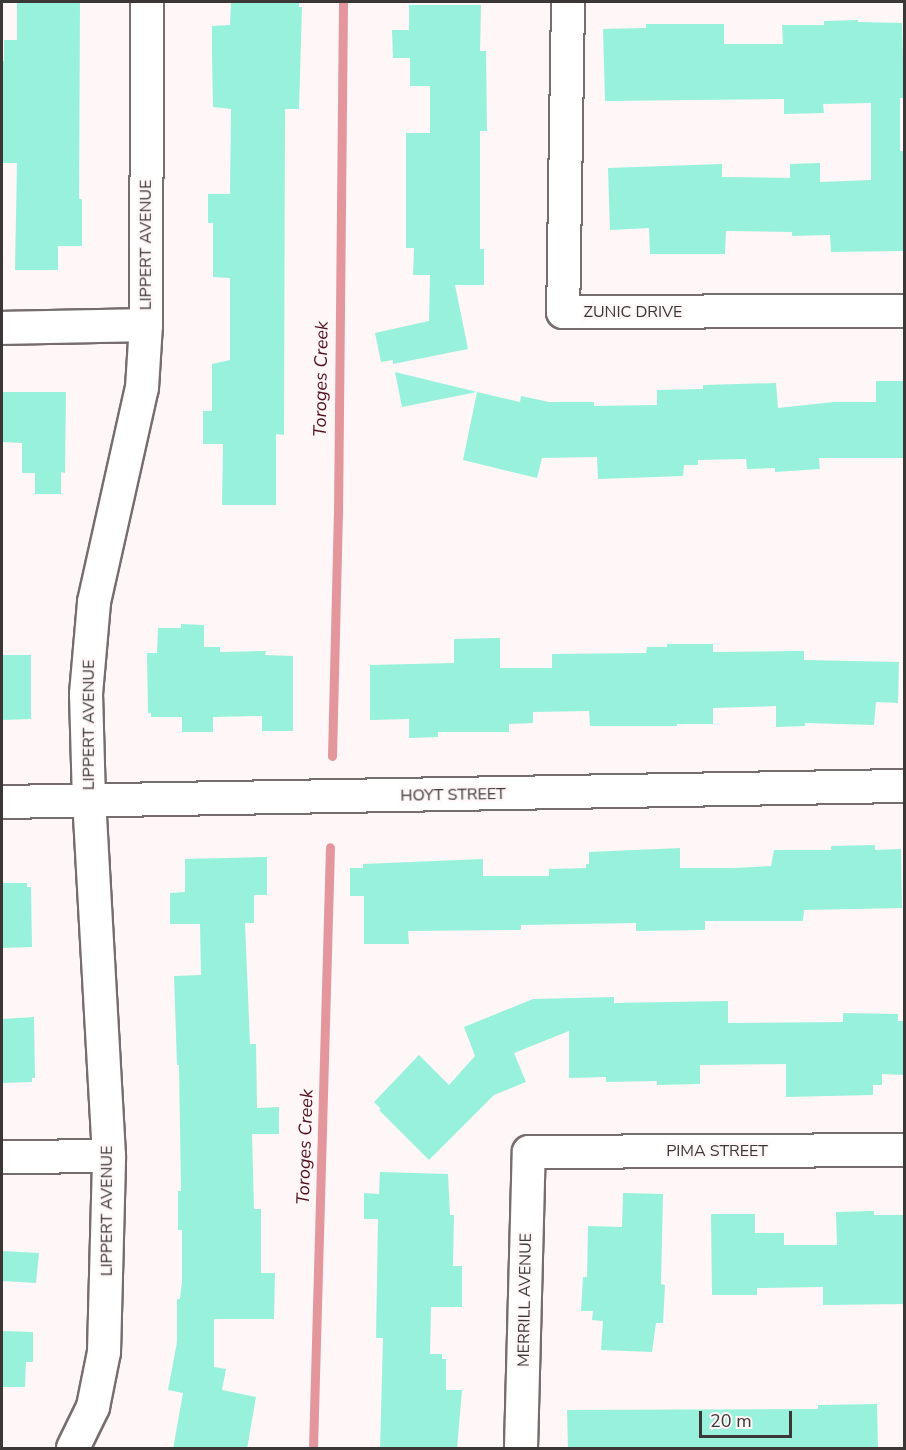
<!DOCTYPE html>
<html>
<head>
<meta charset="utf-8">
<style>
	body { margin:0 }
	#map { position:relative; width:906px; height:1450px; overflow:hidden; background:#fef6f7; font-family:"Nunito Sans",sans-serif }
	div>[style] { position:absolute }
	.stream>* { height:9px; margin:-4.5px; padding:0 4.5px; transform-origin:4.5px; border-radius:4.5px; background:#e3979d }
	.building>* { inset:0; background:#98f1da }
	.roads { filter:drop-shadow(2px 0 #786d6e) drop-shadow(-2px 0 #786d6e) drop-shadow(0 2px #786d6e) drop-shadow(0 -2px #786d6e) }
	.minor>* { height:32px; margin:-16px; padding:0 16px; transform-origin:16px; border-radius:16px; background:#fff }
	span { translate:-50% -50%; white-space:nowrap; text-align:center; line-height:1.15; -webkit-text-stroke:4.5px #fef6f7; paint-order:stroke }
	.street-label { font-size:16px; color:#3c3737 }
	.water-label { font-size:18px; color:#520f1c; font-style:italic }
	.frame { position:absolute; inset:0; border:3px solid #3c3737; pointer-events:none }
	.scale { position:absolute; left:699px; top:1411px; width:93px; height:27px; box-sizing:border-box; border:3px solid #3c3737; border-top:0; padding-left:8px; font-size:18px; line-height:21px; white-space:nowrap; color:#3c3737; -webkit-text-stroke:4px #fef6f7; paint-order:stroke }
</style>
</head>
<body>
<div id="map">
	<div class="stream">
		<div style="left:332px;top:756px;width:241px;rotate:-88.6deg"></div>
		<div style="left:338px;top:515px;width:513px;rotate:-89.44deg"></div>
		<div style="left:313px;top:1448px;width:601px;rotate:-88.38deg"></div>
	</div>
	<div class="building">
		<div style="clip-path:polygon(17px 2px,80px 2px,79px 199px,82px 199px,82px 246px,58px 246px,58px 270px,15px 270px,17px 163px,2px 163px,2px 61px,4px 61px,4px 40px,17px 40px)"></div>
		<div style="clip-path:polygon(231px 2px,299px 2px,299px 7px,302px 7px,299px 109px,285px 109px,284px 435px,276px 434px,276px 505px,222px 505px,223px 444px,203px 444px,203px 411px,212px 411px,212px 364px,230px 360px,230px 278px,213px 277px,213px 223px,208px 223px,208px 194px,230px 194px,231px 109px,213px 107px,212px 57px,212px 26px,230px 25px)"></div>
		<div style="clip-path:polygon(409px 5px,481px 5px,480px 51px,486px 51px,487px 131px,480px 131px,480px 249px,484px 249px,484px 285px,455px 285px,468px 349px,393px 364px,393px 360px,381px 362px,375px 333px,429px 321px,430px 275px,413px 275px,414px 248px,406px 248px,406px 133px,430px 133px,430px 86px,410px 86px,410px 58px,393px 58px,392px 30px,409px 30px)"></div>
		<div style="clip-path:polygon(858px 20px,858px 22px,902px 23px,904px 98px,900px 98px,900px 151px,904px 151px,904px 251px,831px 252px,830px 235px,792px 236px,792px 232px,726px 231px,725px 254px,650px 254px,649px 228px,610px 230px,608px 168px,722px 164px,722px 177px,790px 178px,790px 164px,820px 163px,820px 182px,871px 180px,871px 103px,823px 104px,824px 113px,784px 114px,784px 99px,605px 101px,603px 29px,646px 28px,646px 24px,724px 24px,724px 44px,783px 44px,782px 25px,824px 25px,824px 21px)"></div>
		<div style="clip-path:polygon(395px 372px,477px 392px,402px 407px)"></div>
		<div style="clip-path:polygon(876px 381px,904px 381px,904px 458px,819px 458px,820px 469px,775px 472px,775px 468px,747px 469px,746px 459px,698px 460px,698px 465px,684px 465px,683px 476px,598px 479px,597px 457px,542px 458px,537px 478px,463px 460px,477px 392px,520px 402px,521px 396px,549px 402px,594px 402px,594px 406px,657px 405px,657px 390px,703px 389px,703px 385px,776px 383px,778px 408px,834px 402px,876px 402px)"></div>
		<div style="clip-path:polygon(2px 392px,66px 392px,65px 473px,61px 472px,61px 494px,35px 494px,35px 473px,22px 473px,22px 443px,2px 442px)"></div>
		<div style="clip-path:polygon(181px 624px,204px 625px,204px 647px,220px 647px,220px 652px,266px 651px,265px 655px,293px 656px,293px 731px,262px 731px,262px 716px,213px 717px,213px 732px,182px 732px,182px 717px,151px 717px,151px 713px,148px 713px,147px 653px,157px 653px,158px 628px,181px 628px)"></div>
		<div style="clip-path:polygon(500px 638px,500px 668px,552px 668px,552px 654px,646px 653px,647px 647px,667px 647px,667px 644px,713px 644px,713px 652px,804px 651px,804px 660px,899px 662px,898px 703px,876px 702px,874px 725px,805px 723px,805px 726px,776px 727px,776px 706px,713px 708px,713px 724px,677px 724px,677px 726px,590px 726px,589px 711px,533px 712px,533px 723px,509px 724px,509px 732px,438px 732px,438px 737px,409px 738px,409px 719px,370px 720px,370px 665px,454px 663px,454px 639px)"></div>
		<div style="clip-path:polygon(2px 655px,31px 655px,31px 719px,2px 720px)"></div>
		<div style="clip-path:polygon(875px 845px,875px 850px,901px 849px,902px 908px,804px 910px,803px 921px,705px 921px,705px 930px,636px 931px,636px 923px,521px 925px,521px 930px,408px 931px,409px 944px,364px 944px,364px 896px,350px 896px,350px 868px,363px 868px,363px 864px,483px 859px,483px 876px,549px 876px,549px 869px,586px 868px,586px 864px,589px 864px,589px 852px,680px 848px,680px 868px,734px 868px,771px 866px,774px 850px,831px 850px,831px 846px)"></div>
		<div style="clip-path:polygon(267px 857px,267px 895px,254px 895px,254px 923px,245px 923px,250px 1044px,256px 1044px,257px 1108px,279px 1107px,279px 1134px,252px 1134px,254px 1209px,261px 1209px,261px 1273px,275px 1273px,274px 1319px,214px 1319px,214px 1367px,226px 1369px,222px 1390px,256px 1397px,247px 1449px,173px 1449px,183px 1393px,168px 1390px,177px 1342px,177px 1299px,180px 1299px,182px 1281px,182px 1230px,178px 1230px,178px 1191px,181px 1191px,179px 1065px,177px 1065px,174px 976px,201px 975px,200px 924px,170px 924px,170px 893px,185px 892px,185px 859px)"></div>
		<div style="clip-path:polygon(2px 883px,27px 883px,27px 887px,31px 887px,32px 947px,2px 948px)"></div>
		<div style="clip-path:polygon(614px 997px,614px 1003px,728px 1001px,728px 1023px,843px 1022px,843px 1013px,898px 1014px,898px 1021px,904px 1021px,904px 1075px,882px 1074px,882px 1085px,873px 1085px,873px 1095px,786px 1097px,786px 1064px,700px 1065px,700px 1084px,657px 1085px,657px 1081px,606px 1082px,606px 1077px,569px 1078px,569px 1031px,514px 1053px,526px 1082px,494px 1095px,429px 1160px,379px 1110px,381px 1109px,374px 1102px,419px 1055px,449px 1085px,475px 1056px,464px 1027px,533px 999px)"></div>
		<div style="clip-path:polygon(34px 1017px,35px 1078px,32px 1078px,32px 1082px,2px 1083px,2px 1019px)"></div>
		<div style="clip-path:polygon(380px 1172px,448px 1174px,450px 1215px,454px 1215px,453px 1266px,462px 1266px,462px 1307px,431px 1307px,430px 1354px,442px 1354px,442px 1359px,446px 1359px,446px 1390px,462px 1390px,457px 1449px,380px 1449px,383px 1338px,376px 1338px,378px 1219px,364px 1219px,364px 1193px,379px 1194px)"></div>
		<div style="clip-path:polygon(623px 1193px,663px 1194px,661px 1284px,665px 1285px,663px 1323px,656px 1323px,652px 1352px,601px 1350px,603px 1321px,592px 1320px,593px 1311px,581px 1311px,583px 1277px,587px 1277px,588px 1226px,622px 1227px)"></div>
		<div style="clip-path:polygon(874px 1211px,874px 1215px,904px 1215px,904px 1304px,823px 1305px,823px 1287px,757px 1288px,757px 1295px,712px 1295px,711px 1214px,755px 1214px,755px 1233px,784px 1233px,784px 1245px,837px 1245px,836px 1212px)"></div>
		<div style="clip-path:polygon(2px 1251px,39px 1253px,36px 1283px,2px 1281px)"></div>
		<div style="clip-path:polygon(2px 1331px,33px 1332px,33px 1362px,26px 1362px,25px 1387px,2px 1387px)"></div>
		<div style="clip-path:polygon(877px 1404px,878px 1449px,568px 1449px,567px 1410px,818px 1409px,818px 1405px)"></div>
	</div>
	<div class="roads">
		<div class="minor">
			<div style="left:568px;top:2px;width:310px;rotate:90.9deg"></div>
			<div style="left:563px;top:312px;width:341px;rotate:-0.2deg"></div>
			<div style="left:2px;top:328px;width:144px;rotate:-1.2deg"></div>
			<div style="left:2px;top:802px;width:902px;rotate:-1.02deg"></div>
			<div style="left:2px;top:1157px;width:107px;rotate:-0.5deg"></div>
			<div style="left:73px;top:1448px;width:46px;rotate:-64deg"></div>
			<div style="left:93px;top:1407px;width:56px;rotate:-78.7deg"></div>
			<div style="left:104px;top:1352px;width:196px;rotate:-88.5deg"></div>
			<div style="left:109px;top:1156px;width:356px;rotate:-93.2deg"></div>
			<div style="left:89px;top:801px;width:107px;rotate:-91.6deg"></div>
			<div style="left:86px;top:694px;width:92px;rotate:-85deg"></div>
			<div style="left:94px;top:602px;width:219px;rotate:-77.4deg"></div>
			<div style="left:142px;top:388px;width:63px;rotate:-86.4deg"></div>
			<div style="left:146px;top:325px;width:323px;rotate:-89.8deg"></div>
			<div style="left:521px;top:1448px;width:296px;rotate:-88.5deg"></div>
			<div style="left:529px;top:1152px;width:375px;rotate:-0.3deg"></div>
		</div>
	</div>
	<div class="street-label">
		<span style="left:146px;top:245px;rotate:-90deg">LIPPERT AVENUE</span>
		<span style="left:633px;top:312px">ZUNIC DRIVE</span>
		<span style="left:89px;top:725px;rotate:-90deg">LIPPERT AVENUE</span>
		<span style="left:453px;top:795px;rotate:-1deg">HOYT STREET</span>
		<span style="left:717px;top:1151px">PIMA STREET</span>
		<span style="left:107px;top:1211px;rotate:-90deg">LIPPERT AVENUE</span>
		<span style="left:525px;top:1300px;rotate:-89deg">MERRILL AVENUE</span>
	</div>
	<div class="water-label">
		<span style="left:321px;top:379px;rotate:-89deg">Toroges Creek</span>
		<span style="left:305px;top:1147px;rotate:-88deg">Toroges Creek</span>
	</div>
	<div class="frame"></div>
	<div class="scale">20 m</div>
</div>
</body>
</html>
